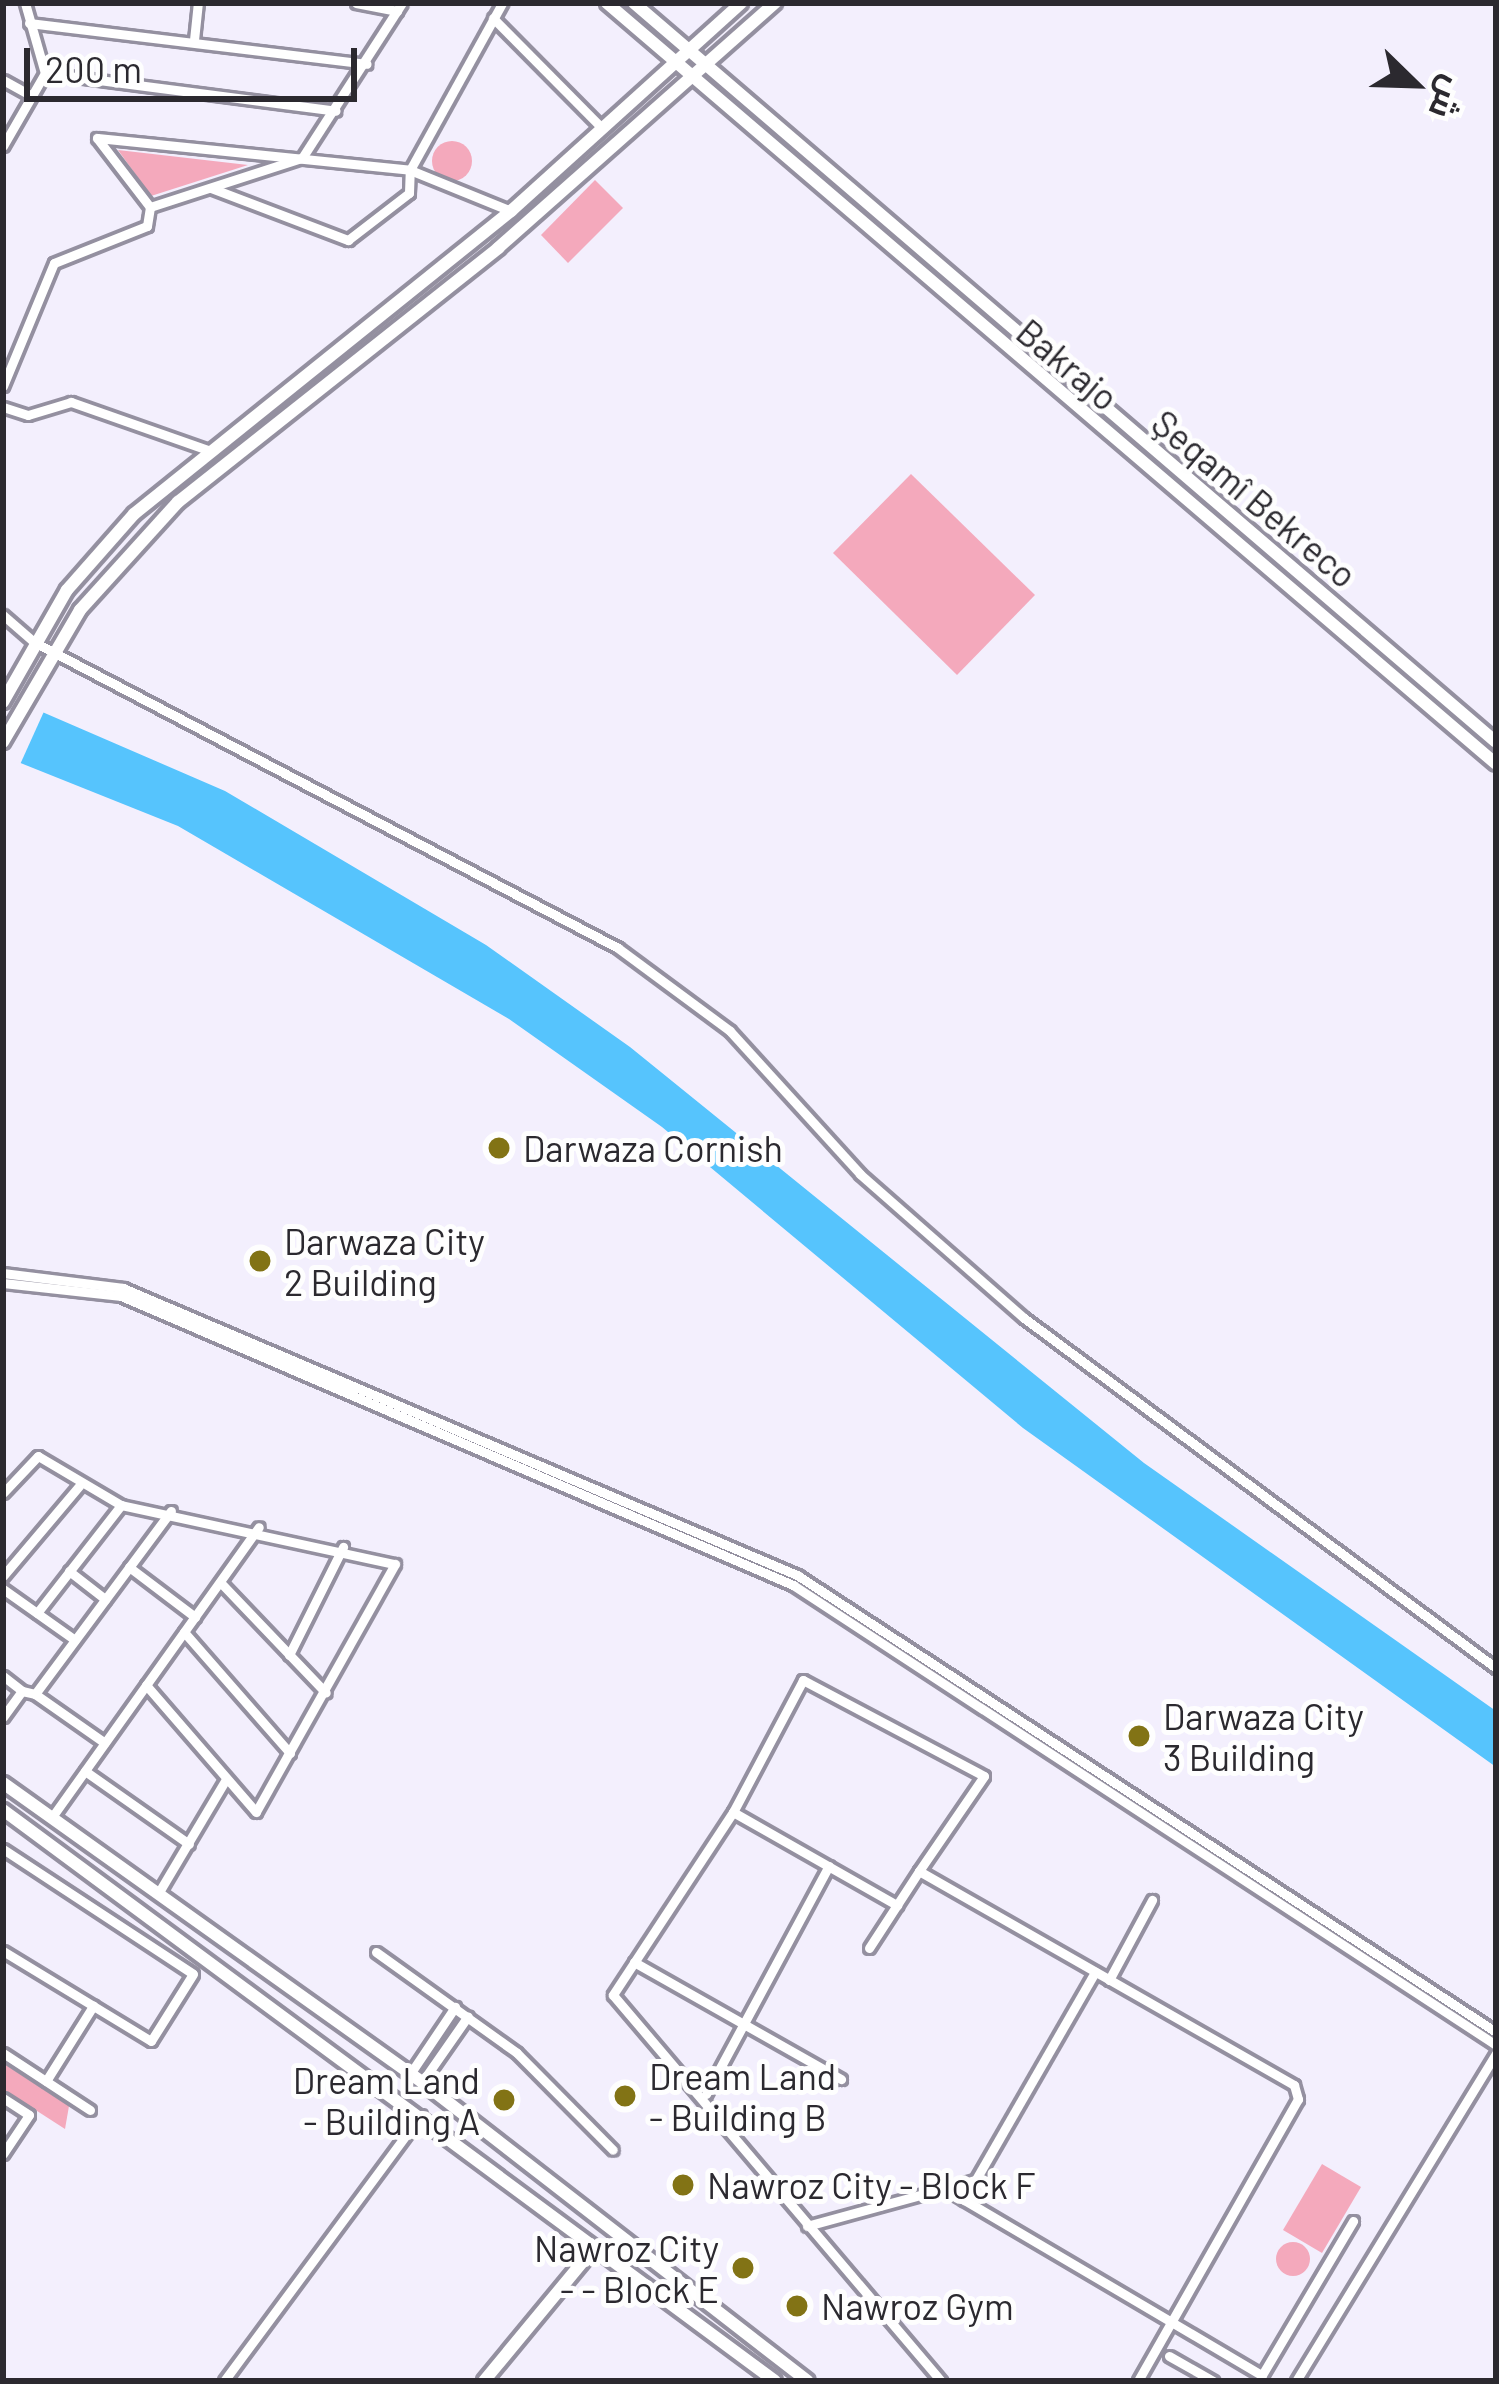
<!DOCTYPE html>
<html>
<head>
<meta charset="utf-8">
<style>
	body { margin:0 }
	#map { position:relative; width:1499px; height:2384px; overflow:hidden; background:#f3effd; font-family:Barlow,Cairo,sans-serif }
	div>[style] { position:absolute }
	.green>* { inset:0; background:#f4a9bc }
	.round { border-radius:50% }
	.water>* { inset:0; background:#56c4fd }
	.pier>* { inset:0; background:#f3effd }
	.roads { filter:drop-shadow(3px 0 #9490a0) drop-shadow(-3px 0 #9490a0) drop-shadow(0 3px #9490a0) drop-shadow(0 -3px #9490a0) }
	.street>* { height:9px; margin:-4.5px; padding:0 4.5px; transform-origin:4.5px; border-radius:4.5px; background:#fff }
	.secondary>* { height:12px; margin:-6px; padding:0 6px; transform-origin:6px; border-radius:6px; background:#fff }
	.dots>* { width:33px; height:33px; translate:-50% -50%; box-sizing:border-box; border:6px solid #fefefe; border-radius:50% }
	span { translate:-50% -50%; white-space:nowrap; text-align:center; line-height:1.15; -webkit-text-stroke:10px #fefefe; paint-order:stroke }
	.street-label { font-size:36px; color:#2b292f }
	.poi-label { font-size:36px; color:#2b292f }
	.left { translate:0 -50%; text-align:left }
	.right { translate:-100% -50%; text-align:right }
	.frame { position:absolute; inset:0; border:6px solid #2b292f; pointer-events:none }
	.north { position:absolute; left:1355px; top:24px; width:120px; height:120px; -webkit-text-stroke:9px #fefefe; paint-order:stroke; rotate:113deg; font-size:33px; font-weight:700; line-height:48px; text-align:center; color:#2b292f }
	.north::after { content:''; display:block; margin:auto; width:42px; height:54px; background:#2b292f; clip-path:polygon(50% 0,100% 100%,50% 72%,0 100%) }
	.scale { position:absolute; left:24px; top:48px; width:333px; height:54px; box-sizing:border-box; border:6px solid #2b292f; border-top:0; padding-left:15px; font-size:36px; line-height:42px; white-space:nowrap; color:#2b292f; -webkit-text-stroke:9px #fefefe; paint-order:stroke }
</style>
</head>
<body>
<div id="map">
	<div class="green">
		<div class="round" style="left:432px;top:141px;width:40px;height:40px"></div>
		<div style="clip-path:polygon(118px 150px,248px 165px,151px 196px)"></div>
		<div style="clip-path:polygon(595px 180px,623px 208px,568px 263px,541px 235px)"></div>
		<div style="clip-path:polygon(911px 474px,1035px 595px,957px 675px,833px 553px)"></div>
		<div style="clip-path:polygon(3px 2063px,69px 2106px,65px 2129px,3px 2089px)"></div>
		<div style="clip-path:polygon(1322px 2164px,1361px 2187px,1322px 2253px,1283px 2230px)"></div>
		<div class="round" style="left:1276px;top:2242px;width:34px;height:34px"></div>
	</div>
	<div class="water">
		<div style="clip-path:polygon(3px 695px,225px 791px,486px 945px,630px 1047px,1144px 1463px,1496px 1711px,1496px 1767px,1023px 1428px,662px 1127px,509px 1019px,178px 826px,3px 756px)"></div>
	</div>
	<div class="pier">
		<div style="clip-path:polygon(3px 689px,46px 707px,18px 769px,3px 763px)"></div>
	</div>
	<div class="roads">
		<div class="street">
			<div style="left:25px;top:3px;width:73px;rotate:74.1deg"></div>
			<div style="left:356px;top:3px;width:42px;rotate:11deg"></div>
			<div style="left:493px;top:18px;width:153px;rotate:45.3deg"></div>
			<div style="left:29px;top:23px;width:340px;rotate:6.9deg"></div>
			<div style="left:194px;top:40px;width:37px;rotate:-84deg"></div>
			<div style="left:45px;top:73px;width:293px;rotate:7.4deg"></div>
			<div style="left:3px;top:80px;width:31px;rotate:29deg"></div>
			<div style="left:97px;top:138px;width:87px;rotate:52.5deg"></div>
			<div style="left:150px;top:207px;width:160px;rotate:-17.9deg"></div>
			<div style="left:302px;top:158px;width:184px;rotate:-57.2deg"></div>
			<div style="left:97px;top:138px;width:315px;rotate:5.8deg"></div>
			<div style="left:410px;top:170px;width:109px;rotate:22.1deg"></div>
			<div style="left:3px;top:146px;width:84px;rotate:-60.1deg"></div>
			<div style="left:211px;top:188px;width:147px;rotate:20.8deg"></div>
			<div style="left:348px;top:240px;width:77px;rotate:-37.6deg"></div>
			<div style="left:409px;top:193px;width:23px;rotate:-88deg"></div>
			<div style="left:410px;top:170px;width:191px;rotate:-61.1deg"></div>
			<div style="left:3px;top:386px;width:133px;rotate:-67.5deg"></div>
			<div style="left:54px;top:263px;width:100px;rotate:-21.7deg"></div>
			<div style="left:147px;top:226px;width:19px;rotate:-81deg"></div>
			<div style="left:3px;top:407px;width:26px;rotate:18deg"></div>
			<div style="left:28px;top:415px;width:45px;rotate:-16.8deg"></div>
			<div style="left:71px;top:402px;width:145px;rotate:19.3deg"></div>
			<div style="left:3px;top:615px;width:41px;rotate:41.1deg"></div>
			<div style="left:34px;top:642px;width:659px;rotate:27.65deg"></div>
			<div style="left:618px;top:948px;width:139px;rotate:36.5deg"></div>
			<div style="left:730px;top:1031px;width:193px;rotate:47.7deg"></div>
			<div style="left:860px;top:1174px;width:218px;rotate:41.3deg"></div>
			<div style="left:1024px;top:1318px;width:588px;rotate:36.56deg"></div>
			<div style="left:3px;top:1273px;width:121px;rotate:7.1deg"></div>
			<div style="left:123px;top:1288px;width:733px;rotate:23.07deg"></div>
			<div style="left:797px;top:1575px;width:835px;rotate:33.18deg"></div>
			<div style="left:3px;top:1283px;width:119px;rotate:6.3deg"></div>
			<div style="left:121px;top:1296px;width:732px;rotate:23.27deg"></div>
			<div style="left:793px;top:1585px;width:840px;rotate:33.2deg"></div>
			<div style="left:3px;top:1493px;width:51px;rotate:-46.6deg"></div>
			<div style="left:38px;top:1456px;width:96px;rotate:30.6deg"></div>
			<div style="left:121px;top:1505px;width:280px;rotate:12.2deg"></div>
			<div style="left:395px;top:1564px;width:284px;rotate:119.3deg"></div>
			<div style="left:256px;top:1812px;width:168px;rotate:-130.9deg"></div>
			<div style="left:129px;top:1567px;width:83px;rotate:37.1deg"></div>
			<div style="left:69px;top:1571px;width:46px;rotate:37.9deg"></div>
			<div style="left:3px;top:1576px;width:118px;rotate:-49.8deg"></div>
			<div style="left:220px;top:1582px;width:153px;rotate:46.3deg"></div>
			<div style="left:3px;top:1589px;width:88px;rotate:35.3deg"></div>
			<div style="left:37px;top:1613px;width:137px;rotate:-52.1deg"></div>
			<div style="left:184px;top:1632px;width:161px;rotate:48.8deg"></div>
			<div style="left:289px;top:1655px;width:121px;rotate:-63.4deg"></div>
			<div style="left:3px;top:1676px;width:24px;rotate:38deg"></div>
			<div style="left:35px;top:1694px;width:85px;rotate:35deg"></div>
			<div style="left:3px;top:1717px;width:32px;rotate:-54deg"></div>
			<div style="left:22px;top:1691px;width:13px;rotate:13deg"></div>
			<div style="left:35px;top:1694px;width:228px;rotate:-53.4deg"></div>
			<div style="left:85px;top:1771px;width:127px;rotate:35.1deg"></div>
			<div style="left:733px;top:1812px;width:189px;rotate:29.6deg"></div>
			<div style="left:52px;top:1817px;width:356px;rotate:-54.5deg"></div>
			<div style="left:3px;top:1849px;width:227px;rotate:33.3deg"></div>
			<div style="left:193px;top:1974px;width:79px;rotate:122.1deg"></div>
			<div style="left:151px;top:2041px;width:173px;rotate:-148.7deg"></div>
			<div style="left:919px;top:1871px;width:115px;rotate:-55.6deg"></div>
			<div style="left:984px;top:1776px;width:205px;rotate:-152.1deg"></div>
			<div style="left:803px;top:1680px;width:149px;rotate:117.9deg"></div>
			<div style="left:733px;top:1812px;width:219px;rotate:123.3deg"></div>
			<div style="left:613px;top:1995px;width:507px;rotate:49.64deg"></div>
			<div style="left:159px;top:1892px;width:131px;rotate:-59.3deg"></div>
			<div style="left:869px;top:1948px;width:92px;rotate:-57deg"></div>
			<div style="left:919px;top:1871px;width:432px;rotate:29.7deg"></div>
			<div style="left:1294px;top:2085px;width:15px;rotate:74deg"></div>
			<div style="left:1298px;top:2099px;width:324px;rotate:119.6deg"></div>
			<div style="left:376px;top:1952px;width:173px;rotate:35.6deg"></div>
			<div style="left:517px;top:2053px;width:136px;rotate:45.3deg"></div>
			<div style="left:634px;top:1962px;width:238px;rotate:29.5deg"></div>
			<div style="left:1109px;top:1980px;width:91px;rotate:-61.7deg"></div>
			<div style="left:3px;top:2053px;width:104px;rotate:33.2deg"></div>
			<div style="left:410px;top:2074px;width:81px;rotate:-56.1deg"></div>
			<div style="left:46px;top:2081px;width:89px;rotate:-57.9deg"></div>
			<div style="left:422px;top:2082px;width:80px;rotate:-55.1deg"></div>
			<div style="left:706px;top:2094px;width:259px;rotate:-61.7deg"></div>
			<div style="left:3px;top:2098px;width:31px;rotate:33deg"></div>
			<div style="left:29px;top:2115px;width:47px;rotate:123.7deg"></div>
			<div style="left:944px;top:2188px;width:369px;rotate:30.5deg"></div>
			<div style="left:1262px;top:2375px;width:179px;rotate:-59.4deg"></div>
			<div style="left:964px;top:2200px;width:263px;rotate:-60.1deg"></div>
			<div style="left:807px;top:2226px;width:174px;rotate:-15.3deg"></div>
			<div style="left:1169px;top:2356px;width:51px;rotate:29.6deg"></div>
			<div style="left:224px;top:2381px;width:331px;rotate:-53.5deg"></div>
			<div style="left:1296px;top:2381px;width:384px;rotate:-58.6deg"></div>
		</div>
		<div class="secondary">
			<div style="left:607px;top:3px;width:1170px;rotate:40.56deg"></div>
			<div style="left:634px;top:3px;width:1135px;rotate:40.61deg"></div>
			<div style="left:3px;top:702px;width:129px;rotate:-60.3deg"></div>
			<div style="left:67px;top:590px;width:101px;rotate:-48.6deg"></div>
			<div style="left:134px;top:514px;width:484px;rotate:-38.8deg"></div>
			<div style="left:511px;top:211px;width:310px;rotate:-42.1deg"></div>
			<div style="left:3px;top:742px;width:153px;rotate:-59.7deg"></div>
			<div style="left:80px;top:610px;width:146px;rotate:-47.8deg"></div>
			<div style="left:178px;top:502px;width:409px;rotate:-38.4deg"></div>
			<div style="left:498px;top:248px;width:370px;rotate:-41.5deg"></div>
			<div style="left:3px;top:1783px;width:515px;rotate:35.51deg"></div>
			<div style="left:422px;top:2082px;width:488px;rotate:37.8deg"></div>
			<div style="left:3px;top:1810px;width:960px;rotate:36.49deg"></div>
			<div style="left:484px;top:2381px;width:173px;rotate:-50.4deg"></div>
		</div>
	</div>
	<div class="dots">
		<div style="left:499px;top:1148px;background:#827315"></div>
		<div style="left:260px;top:1261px;background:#827315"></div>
		<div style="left:1139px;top:1736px;background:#827315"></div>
		<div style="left:625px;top:2096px;background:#827315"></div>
		<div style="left:504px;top:2100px;background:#827315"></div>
		<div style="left:683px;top:2185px;background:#827315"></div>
		<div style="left:743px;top:2268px;background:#827315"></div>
		<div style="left:797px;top:2306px;background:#827315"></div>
	</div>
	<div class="street-label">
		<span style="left:1068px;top:364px;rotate:40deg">Bakrajo</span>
		<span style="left:1255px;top:498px;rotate:40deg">Şeqamî Bekreco</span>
	</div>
	<div class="poi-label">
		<span class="left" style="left:523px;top:1148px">Darwaza Cornish</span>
		<span class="left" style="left:284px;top:1261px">Darwaza City<br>2 Building</span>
		<span class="left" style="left:1163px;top:1736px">Darwaza City<br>3 Building</span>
		<span class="left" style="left:649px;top:2096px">Dream Land<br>- Building B</span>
		<span class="right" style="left:480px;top:2100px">Dream Land<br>- Building A</span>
		<span class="left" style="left:707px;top:2185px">Nawroz City - Block F</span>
		<span class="right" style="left:719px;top:2268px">Nawroz City<br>- - Block E</span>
		<span class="left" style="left:821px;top:2306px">Nawroz Gym</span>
	</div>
	<div class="frame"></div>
	<div class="north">ش</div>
	<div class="scale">200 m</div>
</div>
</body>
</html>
